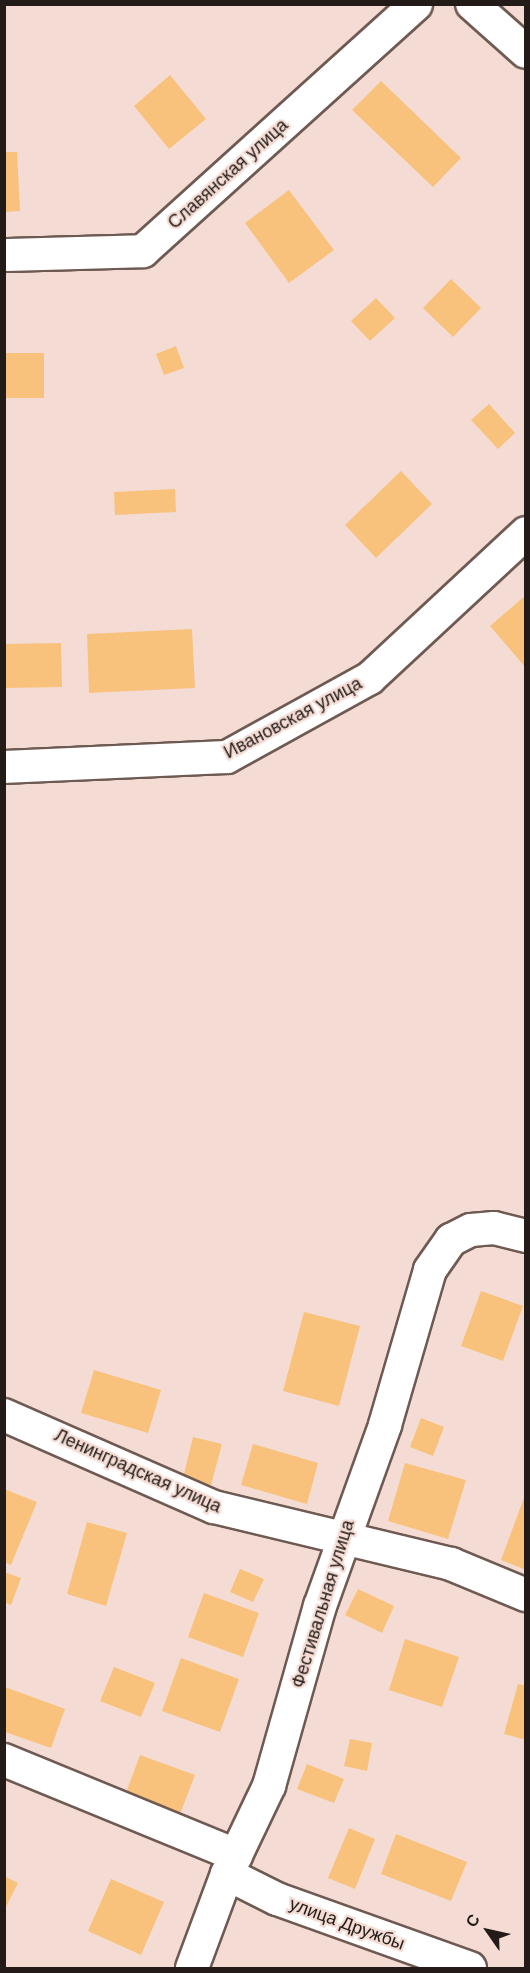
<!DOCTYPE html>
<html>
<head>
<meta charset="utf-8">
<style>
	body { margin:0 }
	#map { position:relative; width:530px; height:1973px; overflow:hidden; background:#f4dcd4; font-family:Arial,sans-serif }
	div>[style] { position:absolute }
	.building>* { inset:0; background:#f8c27c }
	.roads { filter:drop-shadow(2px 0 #6f5a53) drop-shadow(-2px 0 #6f5a53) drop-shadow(0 2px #6f5a53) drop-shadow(0 -2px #6f5a53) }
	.minor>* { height:32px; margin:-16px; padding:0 16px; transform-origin:16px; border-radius:16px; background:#fff }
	span { translate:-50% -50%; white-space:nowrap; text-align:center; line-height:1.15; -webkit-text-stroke:4.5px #f4dcd4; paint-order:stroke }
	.street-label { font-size:18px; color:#231b18 }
	.frame { position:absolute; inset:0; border:6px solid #231b18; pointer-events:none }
	.north { position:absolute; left:458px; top:1901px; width:60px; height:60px; -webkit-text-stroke:4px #f4dcd4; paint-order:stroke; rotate:304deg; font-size:16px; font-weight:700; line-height:24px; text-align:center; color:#231b18 }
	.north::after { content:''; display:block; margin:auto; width:21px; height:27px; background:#231b18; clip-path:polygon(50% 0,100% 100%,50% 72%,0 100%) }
</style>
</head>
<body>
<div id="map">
	<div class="building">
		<div style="clip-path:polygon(170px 75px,206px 119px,169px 149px,134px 106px)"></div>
		<div style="clip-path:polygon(381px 81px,461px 158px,433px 187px,352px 110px)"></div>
		<div style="clip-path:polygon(4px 152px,17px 152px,20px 211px,4px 212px)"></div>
		<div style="clip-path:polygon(289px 190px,334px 250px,289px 283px,245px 223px)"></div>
		<div style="clip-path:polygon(451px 279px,481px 308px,453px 337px,423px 308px)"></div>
		<div style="clip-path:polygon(376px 298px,395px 318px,370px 341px,351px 321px)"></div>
		<div style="clip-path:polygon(176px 346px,184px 368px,164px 375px,156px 354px)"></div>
		<div style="clip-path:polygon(4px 353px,44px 353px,44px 398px,4px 398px)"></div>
		<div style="clip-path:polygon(489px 404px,515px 433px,498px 449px,471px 420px)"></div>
		<div style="clip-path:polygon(401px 471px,432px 504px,376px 558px,345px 525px)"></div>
		<div style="clip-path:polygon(175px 489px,176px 512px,115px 515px,114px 492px)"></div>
		<div style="clip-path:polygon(526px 595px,526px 668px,490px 626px)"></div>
		<div style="clip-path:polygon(192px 629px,195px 688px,89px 693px,87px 634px)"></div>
		<div style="clip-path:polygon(61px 643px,62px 687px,5px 688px,5px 644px)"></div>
		<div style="clip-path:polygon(481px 1291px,523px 1306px,503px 1361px,461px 1346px)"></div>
		<div style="clip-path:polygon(304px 1312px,360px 1326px,339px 1406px,283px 1391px)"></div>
		<div style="clip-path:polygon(94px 1370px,161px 1390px,148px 1433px,81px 1413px)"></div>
		<div style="clip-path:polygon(421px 1418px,444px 1427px,433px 1456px,410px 1447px)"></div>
		<div style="clip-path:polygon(193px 1437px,222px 1444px,211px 1485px,183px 1478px)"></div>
		<div style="clip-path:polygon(253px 1444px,318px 1463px,307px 1504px,241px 1485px)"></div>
		<div style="clip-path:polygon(405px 1463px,466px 1480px,448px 1539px,388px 1521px)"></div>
		<div style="clip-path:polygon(4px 1489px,37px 1502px,11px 1565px,4px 1562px)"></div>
		<div style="clip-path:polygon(525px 1495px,526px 1495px,526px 1570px,501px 1560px)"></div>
		<div style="clip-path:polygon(87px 1522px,127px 1533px,106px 1606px,67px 1594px)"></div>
		<div style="clip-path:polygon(240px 1569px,264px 1579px,253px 1602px,230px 1592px)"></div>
		<div style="clip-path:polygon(4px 1572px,21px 1578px,11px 1605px,4px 1602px)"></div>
		<div style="clip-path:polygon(358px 1589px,394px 1606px,382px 1633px,345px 1615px)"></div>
		<div style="clip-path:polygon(204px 1593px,259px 1613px,243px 1657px,188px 1637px)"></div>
		<div style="clip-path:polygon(405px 1639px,459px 1657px,442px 1707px,389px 1690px)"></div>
		<div style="clip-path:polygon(181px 1658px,239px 1679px,220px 1732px,162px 1711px)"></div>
		<div style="clip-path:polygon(114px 1667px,155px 1683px,141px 1717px,100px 1701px)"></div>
		<div style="clip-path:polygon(518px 1684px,526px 1686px,526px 1740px,504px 1734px)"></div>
		<div style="clip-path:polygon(5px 1687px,65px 1709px,51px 1748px,5px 1732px)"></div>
		<div style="clip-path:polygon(350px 1739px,372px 1743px,367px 1771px,344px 1766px)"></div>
		<div style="clip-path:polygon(140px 1755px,195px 1775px,180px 1814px,126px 1793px)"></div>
		<div style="clip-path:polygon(307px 1764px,344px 1779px,334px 1803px,297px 1789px)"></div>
		<div style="clip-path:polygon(349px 1828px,375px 1839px,355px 1889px,328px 1878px)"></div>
		<div style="clip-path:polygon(396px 1834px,467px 1862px,451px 1901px,381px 1874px)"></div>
		<div style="clip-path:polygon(4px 1876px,18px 1883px,4px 1911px)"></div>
		<div style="clip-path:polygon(111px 1879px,164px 1902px,141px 1955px,88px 1931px)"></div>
	</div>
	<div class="roads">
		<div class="minor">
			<div style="left:472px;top:4px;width:72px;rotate:41.6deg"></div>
			<div style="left:4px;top:255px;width:139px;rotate:-1.6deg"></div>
			<div style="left:143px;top:251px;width:368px;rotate:-42.1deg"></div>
			<div style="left:4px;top:767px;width:223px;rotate:-2.6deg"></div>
			<div style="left:227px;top:757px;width:163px;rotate:-28.9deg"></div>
			<div style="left:370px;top:678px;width:213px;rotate:-42.9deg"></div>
			<div style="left:4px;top:1415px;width:229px;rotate:23.7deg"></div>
			<div style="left:214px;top:1507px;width:244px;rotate:13.5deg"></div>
			<div style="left:451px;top:1564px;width:81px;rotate:22.5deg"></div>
			<div style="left:4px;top:1760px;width:251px;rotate:22.3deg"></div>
			<div style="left:227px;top:1874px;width:56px;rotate:26.6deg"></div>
			<div style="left:277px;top:1899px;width:205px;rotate:19.7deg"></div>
			<div style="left:192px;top:1968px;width:100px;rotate:-69.6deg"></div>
			<div style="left:227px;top:1874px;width:98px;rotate:-64.5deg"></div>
			<div style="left:269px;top:1786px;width:187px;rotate:-74.2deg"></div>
			<div style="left:320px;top:1606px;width:192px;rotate:-70.2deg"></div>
			<div style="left:385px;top:1425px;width:161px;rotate:-73.8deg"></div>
			<div style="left:430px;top:1270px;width:37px;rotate:-55deg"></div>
			<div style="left:451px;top:1240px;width:22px;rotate:-27deg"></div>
			<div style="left:471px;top:1230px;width:23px;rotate:-5deg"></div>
			<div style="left:494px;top:1228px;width:33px;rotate:14deg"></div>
		</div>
	</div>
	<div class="street-label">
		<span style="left:228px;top:174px;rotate:-42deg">Славянская улица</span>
		<span style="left:293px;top:718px;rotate:-28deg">Ивановская улица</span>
		<span style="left:138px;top:1471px;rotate:24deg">Ленинградская улица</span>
		<span style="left:323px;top:1604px;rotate:-73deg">Фестивальная улица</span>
		<span style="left:347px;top:1924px;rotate:20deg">улица Дружбы</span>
	</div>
	<div class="frame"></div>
	<div class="north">С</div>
</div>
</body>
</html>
